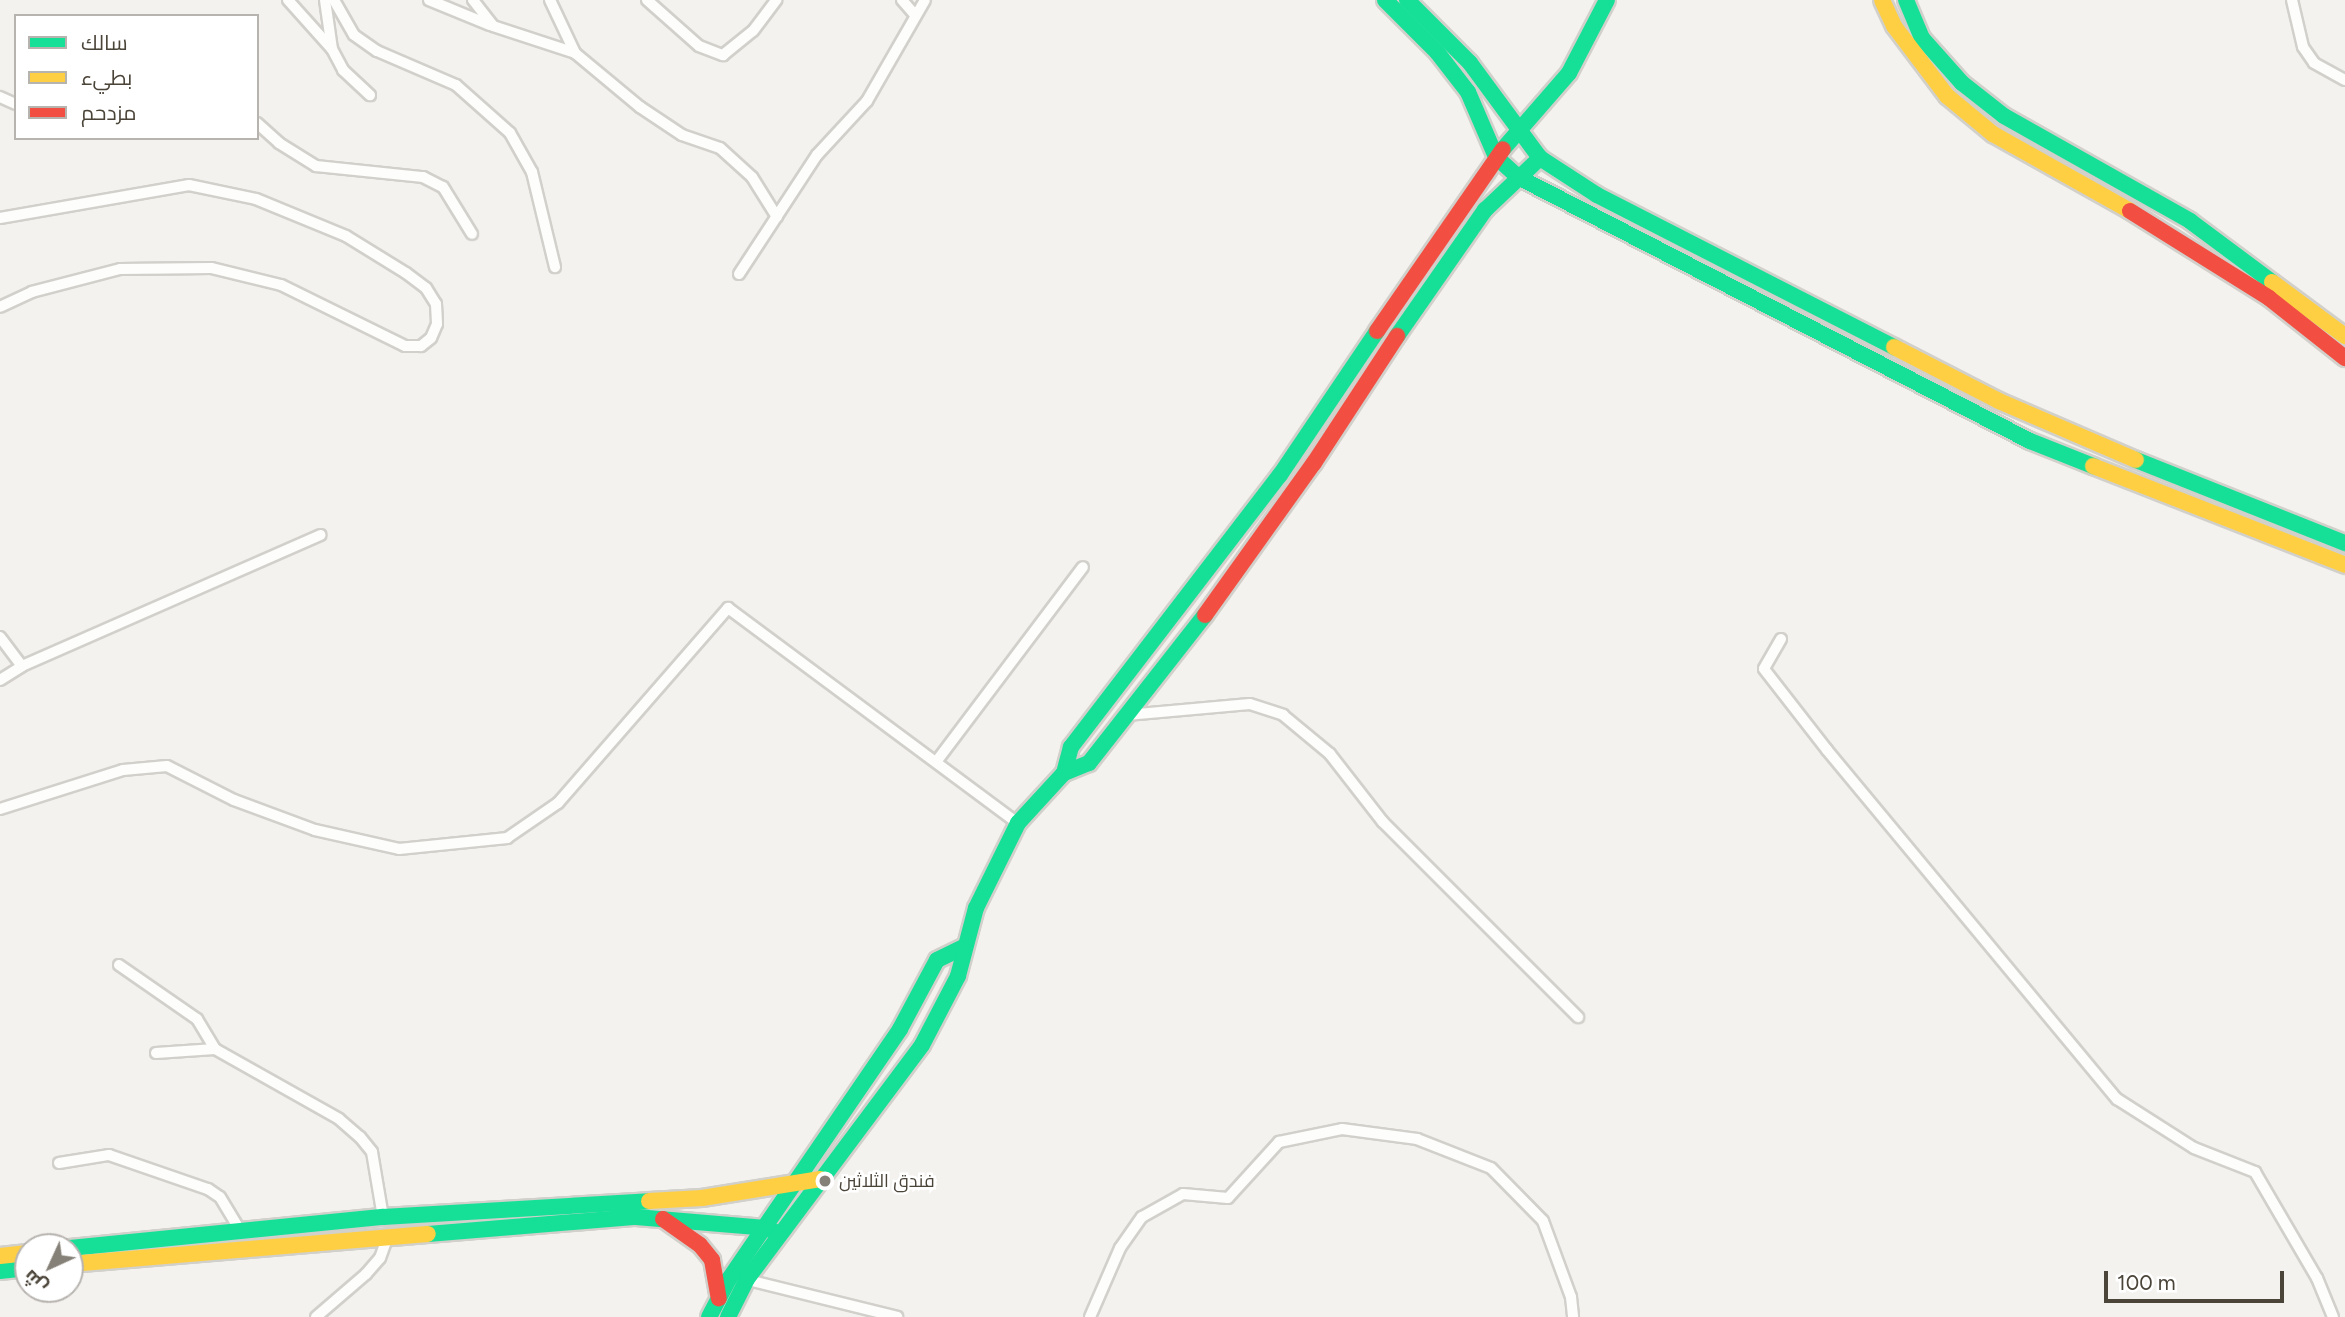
<!DOCTYPE html>
<html>
<head>
<meta charset="utf-8">
<style>
	body { margin:0 }
	#map { position:relative; width:2345px; height:1317px; overflow:hidden; background:#f4f2ee; font-family:Figtree,Cairo,sans-serif }
	div>[style] { position:absolute }
	.roads { filter:drop-shadow(2px 0 #d2d0cb) drop-shadow(-2px 0 #d2d0cb) drop-shadow(0 2px #d2d0cb) drop-shadow(0 -2px #d2d0cb) }
	.street>* { height:10px; margin:-5px; padding:0 5px; transform-origin:5px; border-radius:5px; background:#fdfdfc }
	.fast>* { height:16px; margin:-8px; padding:0 8px; transform-origin:8px; border-radius:8px; background:#16e098 }
	.slow>* { height:16px; margin:-8px; padding:0 8px; transform-origin:8px; border-radius:8px; background:#ffcf43 }
	.jam>* { height:16px; margin:-8px; padding:0 8px; transform-origin:8px; border-radius:8px; background:#f24e42 }
	.dots>* { width:19px; height:19px; translate:-50% -50%; box-sizing:border-box; border:4px solid #fff; border-radius:50% }
	span { translate:-50% -50%; white-space:nowrap; text-align:center; line-height:1.15; -webkit-text-stroke:5px #fff; paint-order:stroke }
	.poi-label { font-size:18px; color:#4b4439 }
	.left { translate:0 -50%; text-align:left }
	.legend { position:absolute; left:14px; top:14px; width:245px; height:126px; box-sizing:border-box; background:#fff; border:2px solid #b7b4b0; margin:0; padding:9px 12px; list-style:none; font-size:21px; color:#4b4439 }
	.legend li { display:flex; align-items:center; gap:14px; height:35px }
	.legend b { width:35px; border:2px solid #b7b4b0 }
	.north { position:absolute; left:14px; top:1233px; width:70px; height:70px; box-sizing:border-box; background:#fff; border:2px solid #b7b4b0; border-radius:50%; rotate:225deg; font-size:19px; font-weight:700; line-height:28px; text-align:center; color:#4b4439 }
	.north::after { content:''; display:block; margin:auto; width:24px; height:32px; background:#868178; clip-path:polygon(50% 0,100% 100%,50% 72%,0 100%) }
	.scale { position:absolute; left:2104px; top:1271px; width:180px; height:32px; box-sizing:border-box; border:4px solid #4b4439; border-top:0; padding-left:9px; font-size:21px; line-height:24px; white-space:nowrap; color:#4b4439; -webkit-text-stroke:5px #fff; paint-order:stroke }
</style>
</head>
<body>
<div id="map">
	<div class="roads">
		<div class="street">
			<div style="left:288px;top:0;width:66px;rotate:48.1deg"></div>
			<div style="left:325px;top:0;width:49px;rotate:81.9deg"></div>
			<div style="left:332px;top:49px;width:24px;rotate:62deg"></div>
			<div style="left:343px;top:70px;width:37px;rotate:43deg"></div>
			<div style="left:334px;top:0;width:40px;rotate:60.3deg"></div>
			<div style="left:354px;top:35px;width:28px;rotate:35deg"></div>
			<div style="left:377px;top:51px;width:86px;rotate:23.3deg"></div>
			<div style="left:456px;top:85px;width:72px;rotate:41.6deg"></div>
			<div style="left:510px;top:133px;width:45px;rotate:60.6deg"></div>
			<div style="left:532px;top:172px;width:98px;rotate:76.4deg"></div>
			<div style="left:429px;top:0;width:66px;rotate:22.3deg"></div>
			<div style="left:473px;top:0;width:33px;rotate:52deg"></div>
			<div style="left:493px;top:26px;width:86px;rotate:18.2deg"></div>
			<div style="left:575px;top:53px;width:85px;rotate:39.7deg"></div>
			<div style="left:640px;top:107px;width:50px;rotate:33.7deg"></div>
			<div style="left:682px;top:135px;width:40px;rotate:18.9deg"></div>
			<div style="left:720px;top:148px;width:43px;rotate:42.2deg"></div>
			<div style="left:752px;top:177px;width:47px;rotate:58deg"></div>
			<div style="left:550px;top:0;width:59px;rotate:64.7deg"></div>
			<div style="left:647px;top:0;width:69px;rotate:41.5deg"></div>
			<div style="left:699px;top:46px;width:26px;rotate:21deg"></div>
			<div style="left:723px;top:55px;width:38px;rotate:-39deg"></div>
			<div style="left:753px;top:31px;width:39px;rotate:-53deg"></div>
			<div style="left:902px;top:0;width:18px;rotate:49deg"></div>
			<div style="left:2292px;top:0;width:48px;rotate:76.8deg"></div>
			<div style="left:2303px;top:47px;width:19px;rotate:55deg"></div>
			<div style="left:2314px;top:63px;width:35px;rotate:29deg"></div>
			<div style="left:0;top:97px;width:17px;rotate:24deg"></div>
			<div style="left:257px;top:123px;width:30px;rotate:42deg"></div>
			<div style="left:279px;top:143px;width:44px;rotate:31.9deg"></div>
			<div style="left:316px;top:166px;width:108px;rotate:5.9deg"></div>
			<div style="left:423px;top:177px;width:22px;rotate:27deg"></div>
			<div style="left:443px;top:187px;width:55px;rotate:58.3deg"></div>
			<div style="left:0;top:218px;width:192px;rotate:-9.9deg"></div>
			<div style="left:189px;top:185px;width:68px;rotate:11.8deg"></div>
			<div style="left:256px;top:199px;width:97px;rotate:22.3deg"></div>
			<div style="left:346px;top:236px;width:70px;rotate:31.7deg"></div>
			<div style="left:406px;top:273px;width:25px;rotate:37deg"></div>
			<div style="left:426px;top:288px;width:19px;rotate:58deg"></div>
			<div style="left:436px;top:304px;width:20px;rotate:87deg"></div>
			<div style="left:437px;top:324px;width:15px;rotate:113deg"></div>
			<div style="left:431px;top:338px;width:13px;rotate:141deg"></div>
			<div style="left:421px;top:346px;width:16px;rotate:180deg"></div>
			<div style="left:405px;top:346px;width:138px;rotate:-153.8deg"></div>
			<div style="left:281px;top:285px;width:72px;rotate:-166.3deg"></div>
			<div style="left:211px;top:268px;width:91px;rotate:179.4deg"></div>
			<div style="left:120px;top:269px;width:91px;rotate:165.4deg"></div>
			<div style="left:32px;top:292px;width:35px;rotate:155deg"></div>
			<div style="left:739px;top:274px;width:142px;rotate:-56.8deg"></div>
			<div style="left:817px;top:155px;width:74px;rotate:-47.2deg"></div>
			<div style="left:867px;top:101px;width:116px;rotate:-60.1deg"></div>
			<div style="left:0;top:637px;width:36px;rotate:53deg"></div>
			<div style="left:1781px;top:639px;width:34px;rotate:120deg"></div>
			<div style="left:1764px;top:669px;width:103px;rotate:52.1deg"></div>
			<div style="left:1827px;top:750px;width:454px;rotate:50.3deg"></div>
			<div style="left:2117px;top:1099px;width:91px;rotate:32.5deg"></div>
			<div style="left:2194px;top:1148px;width:66px;rotate:21.5deg"></div>
			<div style="left:2255px;top:1172px;width:123px;rotate:59.7deg"></div>
			<div style="left:2317px;top:1278px;width:42px;rotate:67.7deg"></div>
			<div style="left:0;top:680px;width:26px;rotate:-32deg"></div>
			<div style="left:22px;top:666px;width:326px;rotate:-23.7deg"></div>
			<div style="left:1127px;top:715px;width:123px;rotate:-5.1deg"></div>
			<div style="left:1250px;top:704px;width:35px;rotate:18deg"></div>
			<div style="left:1283px;top:715px;width:61px;rotate:39.7deg"></div>
			<div style="left:1330px;top:754px;width:86px;rotate:52.1deg"></div>
			<div style="left:1383px;top:822px;width:276px;rotate:45deg"></div>
			<div style="left:936px;top:762px;width:244px;rotate:-53deg"></div>
			<div style="left:0;top:809px;width:129px;rotate:-17.6deg"></div>
			<div style="left:123px;top:770px;width:44px;rotate:-5.2deg"></div>
			<div style="left:167px;top:766px;width:75px;rotate:26.9deg"></div>
			<div style="left:234px;top:800px;width:86px;rotate:20.3deg"></div>
			<div style="left:315px;top:830px;width:86px;rotate:12.7deg"></div>
			<div style="left:399px;top:849px;width:109px;rotate:-5.8deg"></div>
			<div style="left:507px;top:838px;width:62px;rotate:-34.5deg"></div>
			<div style="left:558px;top:803px;width:259px;rotate:-48.9deg"></div>
			<div style="left:728px;top:608px;width:361px;rotate:36.6deg"></div>
			<div style="left:119px;top:965px;width:95px;rotate:34.7deg"></div>
			<div style="left:197px;top:1019px;width:35px;rotate:59deg"></div>
			<div style="left:215px;top:1049px;width:142px;rotate:29.4deg"></div>
			<div style="left:339px;top:1119px;width:28px;rotate:41deg"></div>
			<div style="left:360px;top:1137px;width:19px;rotate:51deg"></div>
			<div style="left:372px;top:1152px;width:66px;rotate:80.4deg"></div>
			<div style="left:156px;top:1053px;width:59px;rotate:-3.9deg"></div>
			<div style="left:59px;top:1163px;width:51px;rotate:-9.1deg"></div>
			<div style="left:109px;top:1155px;width:105px;rotate:19deg"></div>
			<div style="left:208px;top:1189px;width:14px;rotate:34deg"></div>
			<div style="left:220px;top:1197px;width:39px;rotate:59deg"></div>
			<div style="left:744px;top:1279px;width:158px;rotate:13.9deg"></div>
			<div style="left:316px;top:1317px;width:66px;rotate:-40.7deg"></div>
			<div style="left:366px;top:1274px;width:21px;rotate:-49deg"></div>
			<div style="left:380px;top:1258px;width:23px;rotate:-70deg"></div>
			<div style="left:1090px;top:1317px;width:75px;rotate:-66.5deg"></div>
			<div style="left:1120px;top:1248px;width:38px;rotate:-55deg"></div>
			<div style="left:1142px;top:1217px;width:47px;rotate:-29.3deg"></div>
			<div style="left:1183px;top:1194px;width:45px;rotate:5.1deg"></div>
			<div style="left:1228px;top:1198px;width:76px;rotate:-47.7deg"></div>
			<div style="left:1279px;top:1142px;width:64px;rotate:-11.7deg"></div>
			<div style="left:1342px;top:1129px;width:76px;rotate:7.6deg"></div>
			<div style="left:1417px;top:1139px;width:79px;rotate:21.4deg"></div>
			<div style="left:1491px;top:1168px;width:74px;rotate:45.5deg"></div>
			<div style="left:1543px;top:1221px;width:81px;rotate:69.8deg"></div>
			<div style="left:1571px;top:1297px;width:20px;rotate:84deg"></div>
		</div>
		<div class="fast">
			<div style="left:1385px;top:0;width:74px;rotate:45deg"></div>
			<div style="left:1437px;top:52px;width:51px;rotate:52.2deg"></div>
			<div style="left:1468px;top:92px;width:71px;rotate:66.7deg"></div>
			<div style="left:1496px;top:157px;width:30px;rotate:42deg"></div>
			<div style="left:1518px;top:177px;width:576px;rotate:27.28deg"></div>
			<div style="left:2030px;top:441px;width:68px;rotate:21.6deg"></div>
			<div style="left:1407px;top:0;width:89px;rotate:45deg"></div>
			<div style="left:1470px;top:63px;width:118px;rotate:53.6deg"></div>
			<div style="left:1540px;top:158px;width:68px;rotate:33deg"></div>
			<div style="left:1597px;top:195px;width:334px;rotate:27.1deg"></div>
			<div style="left:1906px;top:0;width:41px;rotate:67.2deg"></div>
			<div style="left:1922px;top:38px;width:60px;rotate:48.4deg"></div>
			<div style="left:1962px;top:83px;width:53px;rotate:38.2deg"></div>
			<div style="left:2004px;top:116px;width:214px;rotate:29.4deg"></div>
			<div style="left:2190px;top:221px;width:102px;rotate:36.6deg"></div>
			<div style="left:1503px;top:149px;width:101px;rotate:-49deg"></div>
			<div style="left:1569px;top:73px;width:82px;rotate:-62.5deg"></div>
			<div style="left:1397px;top:336px;width:154px;rotate:-55.1deg"></div>
			<div style="left:1485px;top:210px;width:76px;rotate:-43.4deg"></div>
			<div style="left:2136px;top:460px;width:225px;rotate:21.7deg"></div>
			<div style="left:1064px;top:773px;width:27px;rotate:-75deg"></div>
			<div style="left:1071px;top:747px;width:343px;rotate:-52.5deg"></div>
			<div style="left:1280px;top:475px;width:174px;rotate:-56deg"></div>
			<div style="left:428px;top:1234px;width:209px;rotate:-4.7deg"></div>
			<div style="left:636px;top:1217px;width:130px;rotate:4.8deg"></div>
			<div style="left:766px;top:1228px;width:15px;rotate:23deg"></div>
			<div style="left:70px;top:1248px;width:315px;rotate:-5.7deg"></div>
			<div style="left:383px;top:1217px;width:266px;rotate:-3.4deg"></div>
			<div style="left:0;top:1271px;width:28px;rotate:-6deg"></div>
			<div style="left:709px;top:1317px;width:43px;rotate:-62.2deg"></div>
			<div style="left:729px;top:1279px;width:303px;rotate:-55.6deg"></div>
			<div style="left:900px;top:1029px;width:78px;rotate:-61.8deg"></div>
			<div style="left:937px;top:960px;width:28px;rotate:-26deg"></div>
			<div style="left:728px;top:1317px;width:42px;rotate:-63.4deg"></div>
			<div style="left:747px;top:1279px;width:292px;rotate:-53.2deg"></div>
			<div style="left:922px;top:1045px;width:78px;rotate:-62.4deg"></div>
			<div style="left:958px;top:976px;width:70px;rotate:-75.2deg"></div>
			<div style="left:976px;top:908px;width:95px;rotate:-63.7deg"></div>
			<div style="left:1018px;top:823px;width:68px;rotate:-47.4deg"></div>
			<div style="left:1064px;top:773px;width:27px;rotate:-22deg"></div>
			<div style="left:1089px;top:763px;width:188px;rotate:-51.9deg"></div>
		</div>
		<div class="slow">
			<div style="left:1882px;top:0;width:29px;rotate:65deg"></div>
			<div style="left:1894px;top:26px;width:88px;rotate:52.9deg"></div>
			<div style="left:1947px;top:96px;width:60px;rotate:39.6deg"></div>
			<div style="left:1993px;top:134px;width:157px;rotate:29.3deg"></div>
			<div style="left:2272px;top:282px;width:91px;rotate:36.5deg"></div>
			<div style="left:1894px;top:347px;width:118px;rotate:27.2deg"></div>
			<div style="left:1999px;top:401px;width:149px;rotate:23.3deg"></div>
			<div style="left:2093px;top:466px;width:271px;rotate:21.4deg"></div>
			<div style="left:649px;top:1201px;width:53px;rotate:-3.2deg"></div>
			<div style="left:702px;top:1198px;width:120px;rotate:-9.1deg"></div>
			<div style="left:0;top:1256px;width:28px;rotate:-6deg"></div>
			<div style="left:70px;top:1264px;width:359px;rotate:-4.8deg"></div>
		</div>
		<div class="jam">
			<div style="left:2130px;top:211px;width:164px;rotate:32deg"></div>
			<div style="left:2269px;top:298px;width:97px;rotate:38.3deg"></div>
			<div style="left:1377px;top:331px;width:221px;rotate:-55.3deg"></div>
			<div style="left:1205px;top:615px;width:187px;rotate:-54.4deg"></div>
			<div style="left:1314px;top:463px;width:152px;rotate:-56.8deg"></div>
			<div style="left:663px;top:1219px;width:45px;rotate:35.1deg"></div>
			<div style="left:700px;top:1245px;width:19px;rotate:51deg"></div>
			<div style="left:712px;top:1260px;width:39px;rotate:80deg"></div>
		</div>
	</div>
	<div class="dots">
		<div style="left:825px;top:1181px;background:#868178"></div>
	</div>
	<div class="poi-label">
		<span class="left" style="left:839px;top:1181px">فندق الثلاثين</span>
	</div>
	<ul class="legend">
	<li><b style="height:9px;background:#16e098"></b>سالك</li>
	<li><b style="height:9px;background:#ffcf43"></b>بطيء</li>
	<li><b style="height:9px;background:#f24e42"></b>مزدحم</li>
	</ul>
	<div class="north">ش</div>
	<div class="scale">100 m</div>
</div>
</body>
</html>
